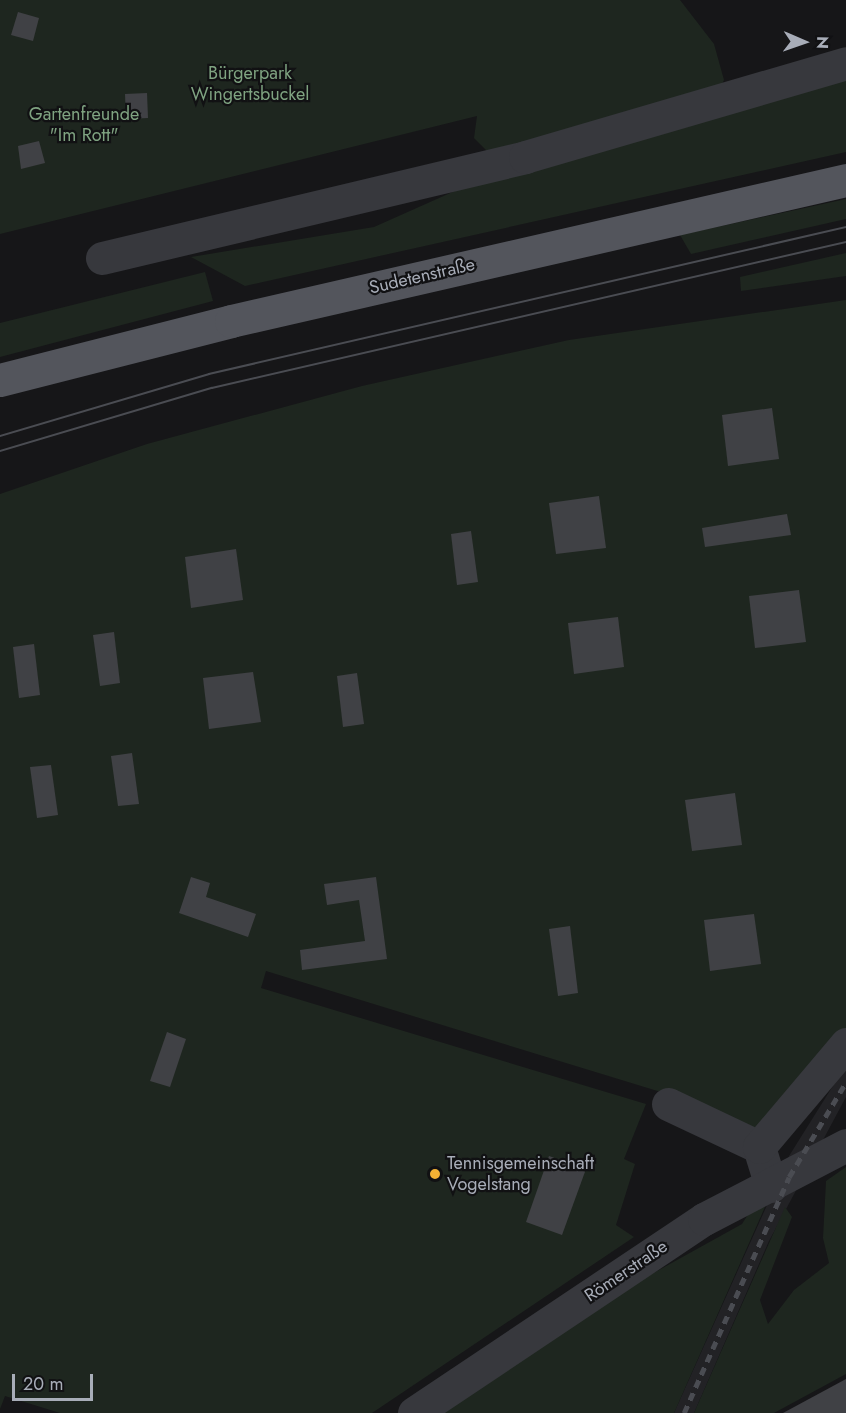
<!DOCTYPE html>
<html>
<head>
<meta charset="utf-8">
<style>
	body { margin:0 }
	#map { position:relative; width:846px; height:1413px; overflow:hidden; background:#161618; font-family:Jost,sans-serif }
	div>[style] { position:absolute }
	.built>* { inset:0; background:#222225 }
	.green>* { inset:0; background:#1e261f }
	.building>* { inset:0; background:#404145 }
	.minor>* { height:33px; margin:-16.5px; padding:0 16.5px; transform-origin:16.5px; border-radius:16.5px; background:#37383d }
	.major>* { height:33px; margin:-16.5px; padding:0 16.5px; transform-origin:16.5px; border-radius:16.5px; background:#53555c }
	.tram>* { height:1.5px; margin:-0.75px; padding:0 0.75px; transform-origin:0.75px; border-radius:0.75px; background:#4a4c52 }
	.rail>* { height:4.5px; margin-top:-2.25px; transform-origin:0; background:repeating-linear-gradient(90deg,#4a4c52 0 8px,transparent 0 14px) }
	.dots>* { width:16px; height:16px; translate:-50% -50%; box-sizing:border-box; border:3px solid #111113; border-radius:50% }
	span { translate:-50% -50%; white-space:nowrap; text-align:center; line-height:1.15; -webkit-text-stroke:4.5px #111113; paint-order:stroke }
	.park-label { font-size:18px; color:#7fa381 }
	.street-label { font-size:18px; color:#a8adb8 }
	.poi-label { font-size:18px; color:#a8adb8 }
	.left { translate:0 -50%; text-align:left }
	.north { position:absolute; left:774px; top:12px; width:60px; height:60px; -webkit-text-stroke:4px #111113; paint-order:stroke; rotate:92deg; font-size:16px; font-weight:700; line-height:24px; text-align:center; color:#a8adb8 }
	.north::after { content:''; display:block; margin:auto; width:21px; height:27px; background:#a8adb8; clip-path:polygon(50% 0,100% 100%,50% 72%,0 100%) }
	.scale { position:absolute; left:12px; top:1374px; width:81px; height:27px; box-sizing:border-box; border:3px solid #a8adb8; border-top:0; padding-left:8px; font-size:18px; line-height:21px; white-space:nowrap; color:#a8adb8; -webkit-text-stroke:4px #111113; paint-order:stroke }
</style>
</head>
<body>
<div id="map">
	<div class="built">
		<div style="clip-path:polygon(846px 1065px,846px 1097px,769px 1241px,694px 1413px,674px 1413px,789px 1156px)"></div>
	</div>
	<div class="green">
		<div style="clip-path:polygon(0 0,680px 0,714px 44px,724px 80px,716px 95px,487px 151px,474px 138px,477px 116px,0 234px)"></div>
		<div style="clip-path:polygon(846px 71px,846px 152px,245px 286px,191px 257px,374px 227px,484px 178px)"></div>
		<div style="clip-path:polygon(846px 199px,846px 219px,691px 254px,680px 235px)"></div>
		<div style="clip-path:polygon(846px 253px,846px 276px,741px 291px,740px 277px)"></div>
		<div style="clip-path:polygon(205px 272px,213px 301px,0 357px,0 323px)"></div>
		<div style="clip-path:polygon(846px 300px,846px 1035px,754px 1132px,700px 1104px,266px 971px,261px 988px,646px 1104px,624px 1159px,635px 1164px,616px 1225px,634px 1237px,372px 1413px,60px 1413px,5px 1396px,0 1409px,0 494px,147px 444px,362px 386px,569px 340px)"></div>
		<div style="clip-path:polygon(846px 1167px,846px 1374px,774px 1413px,694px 1413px,785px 1207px,792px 1217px,760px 1300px,768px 1324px,794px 1290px,829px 1263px,823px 1238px,826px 1181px)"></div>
		<div style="clip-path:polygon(765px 1207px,674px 1413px,443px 1413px,632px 1285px,742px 1224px,752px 1208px)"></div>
	</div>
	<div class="building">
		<div style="clip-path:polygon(18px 12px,39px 18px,33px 41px,11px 35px)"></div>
		<div style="clip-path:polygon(147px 93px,148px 118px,126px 119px,125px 94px)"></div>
		<div style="clip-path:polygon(39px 141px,45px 163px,21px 169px,18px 146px)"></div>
		<div style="clip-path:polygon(772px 408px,779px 459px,728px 466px,722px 415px)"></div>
		<div style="clip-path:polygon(599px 496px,606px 548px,556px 554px,549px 503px)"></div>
		<div style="clip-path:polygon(787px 514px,791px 535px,705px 547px,702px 528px)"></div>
		<div style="clip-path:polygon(471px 531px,478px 582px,457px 585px,451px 534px)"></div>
		<div style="clip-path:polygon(236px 549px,243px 600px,191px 608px,185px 557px)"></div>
		<div style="clip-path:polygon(799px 590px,806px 642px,755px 648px,749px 596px)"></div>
		<div style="clip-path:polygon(618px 617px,624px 667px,574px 674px,568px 623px)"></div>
		<div style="clip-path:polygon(114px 632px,120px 683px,100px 686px,93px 635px)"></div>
		<div style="clip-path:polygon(34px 644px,40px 695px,19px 698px,13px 647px)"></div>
		<div style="clip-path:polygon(253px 672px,261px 722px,209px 729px,203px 678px)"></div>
		<div style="clip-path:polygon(357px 673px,364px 724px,343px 727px,337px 676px)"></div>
		<div style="clip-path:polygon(132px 753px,139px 804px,118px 806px,111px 756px)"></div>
		<div style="clip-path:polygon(51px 765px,58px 815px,37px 818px,30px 767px)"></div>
		<div style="clip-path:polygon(735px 793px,742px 845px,692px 851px,685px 800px)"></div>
		<div style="clip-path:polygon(191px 877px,210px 883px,206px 897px,256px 914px,248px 937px,179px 913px)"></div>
		<div style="clip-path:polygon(376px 877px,387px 959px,302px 970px,300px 950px,365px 941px,359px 900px,327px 905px,324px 884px)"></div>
		<div style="clip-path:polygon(754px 914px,761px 964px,710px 971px,704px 920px)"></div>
		<div style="clip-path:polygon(570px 926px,578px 993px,558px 996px,549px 929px)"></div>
		<div style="clip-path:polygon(167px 1032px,186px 1039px,170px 1087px,150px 1081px)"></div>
		<div style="clip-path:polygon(549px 1156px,586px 1169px,562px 1235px,526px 1222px)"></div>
		<div style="clip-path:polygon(846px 1379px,846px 1413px,783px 1413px)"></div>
	</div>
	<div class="minor">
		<div style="left:102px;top:258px;width:435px;rotate:-13.4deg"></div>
		<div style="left:525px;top:157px;width:334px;rotate:-16.3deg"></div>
		<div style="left:668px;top:1104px;width:101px;rotate:25.3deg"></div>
		<div style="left:771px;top:1186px;width:41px;rotate:-107.1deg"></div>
		<div style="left:759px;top:1147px;width:135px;rotate:-49.8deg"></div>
		<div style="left:414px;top:1413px;width:349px;rotate:-33.8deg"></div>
		<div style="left:704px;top:1219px;width:160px;rotate:-27.5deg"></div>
	</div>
	<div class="major">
		<div style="left:0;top:380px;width:238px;rotate:-14.3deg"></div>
		<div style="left:231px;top:321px;width:631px;rotate:-12.91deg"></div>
	</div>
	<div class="tram">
		<div style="left:0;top:436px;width:218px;rotate:-16.5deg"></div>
		<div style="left:209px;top:374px;width:654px;rotate:-12.99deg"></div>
		<div style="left:0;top:451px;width:221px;rotate:-16.6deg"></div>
		<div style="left:212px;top:388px;width:651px;rotate:-12.97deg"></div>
	</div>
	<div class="rail">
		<div style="left:684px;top:1413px;width:258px;rotate:-66deg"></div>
		<div style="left:789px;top:1177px;width:111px;rotate:-59deg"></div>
	</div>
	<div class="dots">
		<div style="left:435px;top:1174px;background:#f2b134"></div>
	</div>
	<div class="park-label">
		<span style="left:250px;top:84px">Bürgerpark<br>Wingertsbuckel</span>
		<span style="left:84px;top:125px">Gartenfreunde<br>"Im Rott"</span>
	</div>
	<div class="street-label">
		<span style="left:422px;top:276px;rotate:-13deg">Sudetenstraße</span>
		<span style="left:626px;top:1271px;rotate:-34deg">Römerstraße</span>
	</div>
	<div class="poi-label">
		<span class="left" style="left:447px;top:1174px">Tennisgemeinschaft<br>Vogelstang</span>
	</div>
	<div class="north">N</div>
	<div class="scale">20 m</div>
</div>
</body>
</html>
